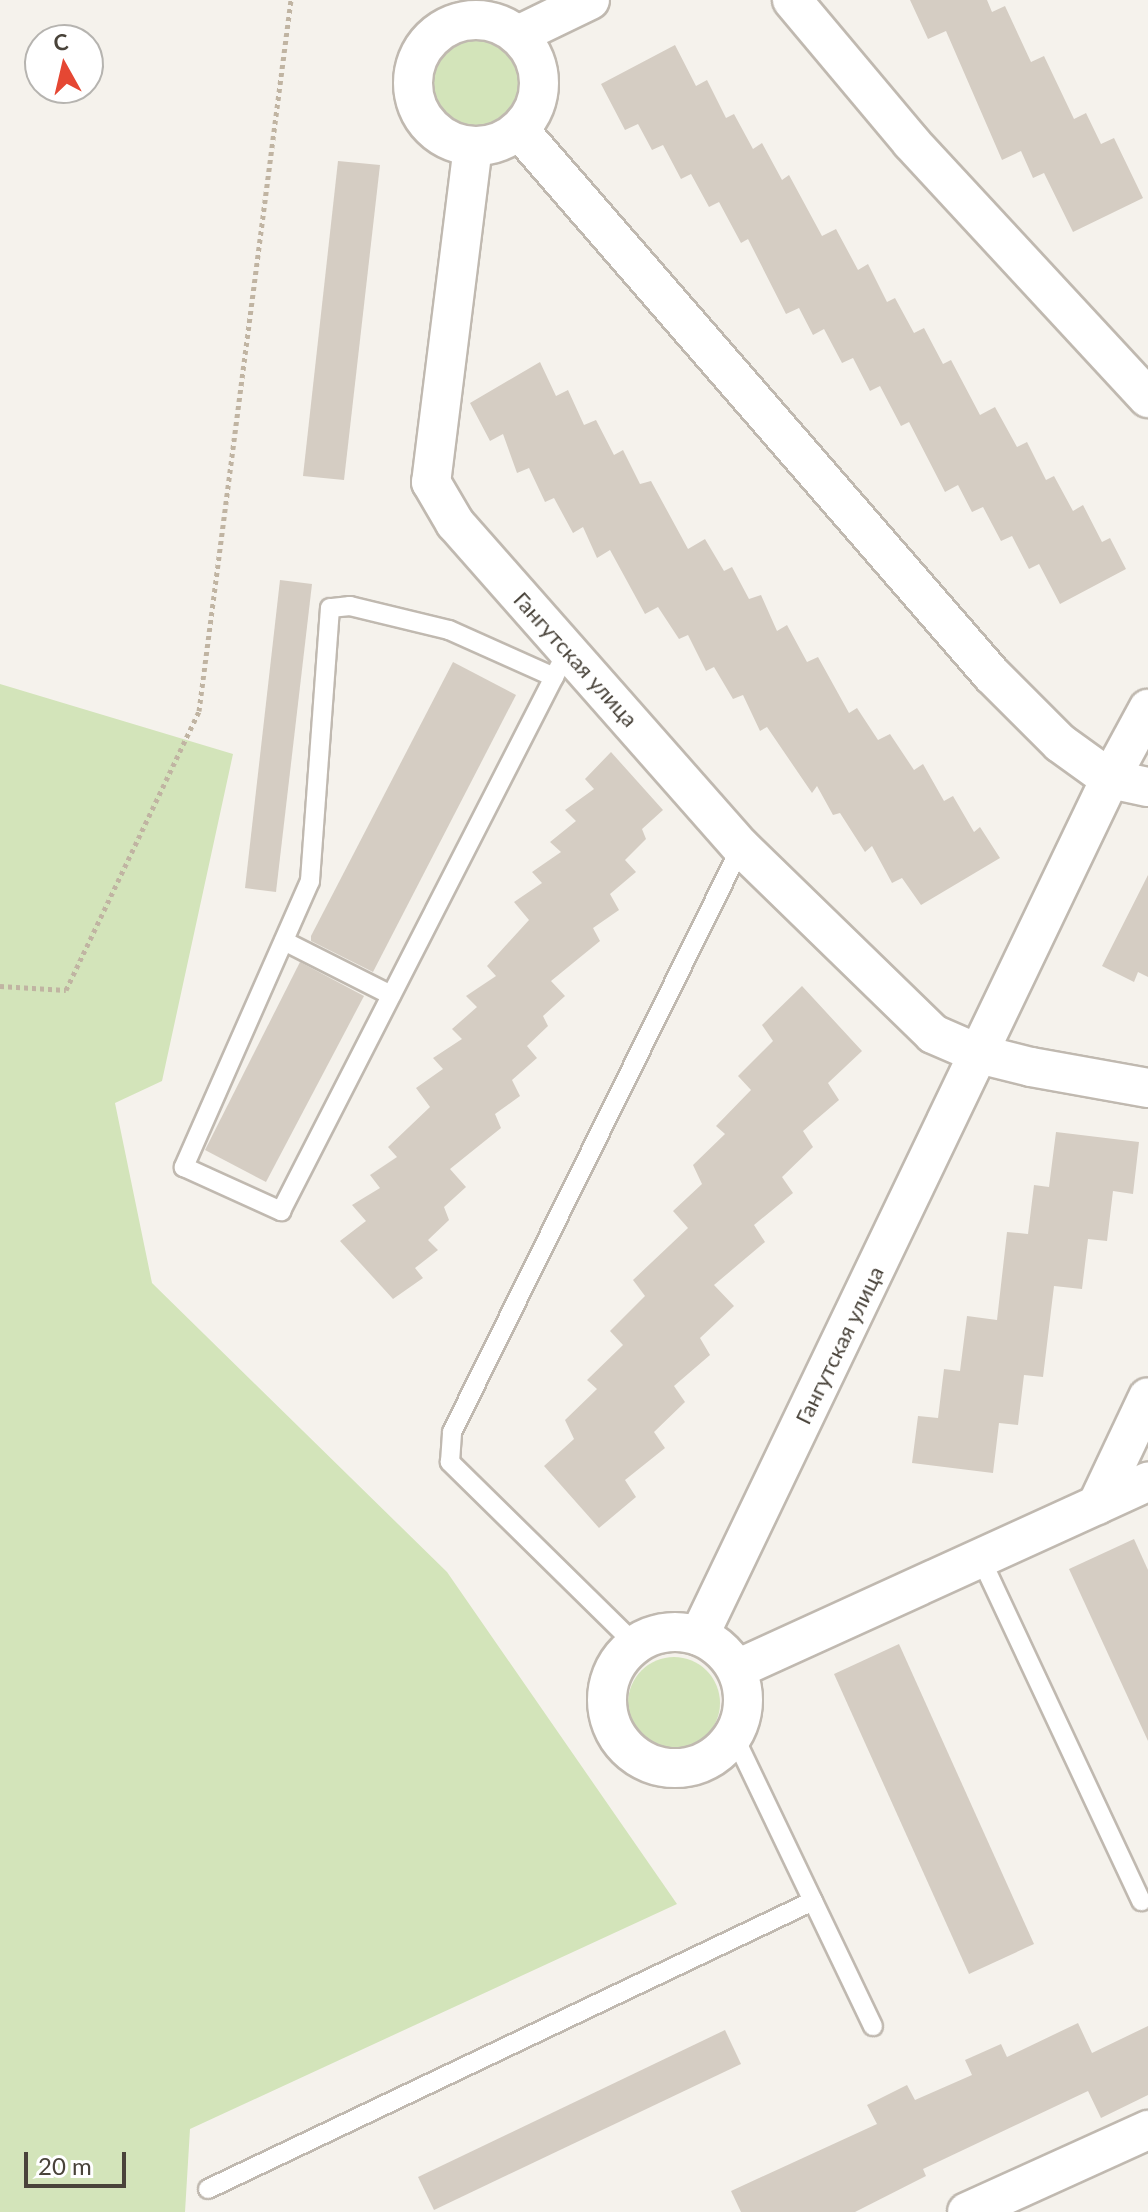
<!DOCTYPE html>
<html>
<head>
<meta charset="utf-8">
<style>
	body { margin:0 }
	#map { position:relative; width:1148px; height:2212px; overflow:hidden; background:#f5f2ec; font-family:Lato,sans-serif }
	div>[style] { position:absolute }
	.green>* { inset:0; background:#d3e4ba }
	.round { border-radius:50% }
	.building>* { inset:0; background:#d5cdc3 }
	.path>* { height:5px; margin-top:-2.5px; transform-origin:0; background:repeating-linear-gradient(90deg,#c0b4a2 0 4px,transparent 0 8px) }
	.roads { filter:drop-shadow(2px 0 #c0b9b0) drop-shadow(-2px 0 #c0b9b0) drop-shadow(0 2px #c0b9b0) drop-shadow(0 -2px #c0b9b0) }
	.lane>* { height:18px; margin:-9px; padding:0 9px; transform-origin:9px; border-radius:9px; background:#fff }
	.street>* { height:38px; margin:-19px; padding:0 19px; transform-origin:19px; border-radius:19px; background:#fff }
	.street>.ring { margin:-19px; padding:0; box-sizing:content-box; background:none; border:38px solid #fff; border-radius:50% }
	span { translate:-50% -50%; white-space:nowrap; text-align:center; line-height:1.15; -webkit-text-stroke:6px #fff; paint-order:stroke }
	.street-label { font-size:22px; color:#49433a }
	.north { position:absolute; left:24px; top:24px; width:80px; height:80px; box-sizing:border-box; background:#fff; border:2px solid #b6b4b0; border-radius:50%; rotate:352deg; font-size:22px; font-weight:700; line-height:32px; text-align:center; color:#49433a }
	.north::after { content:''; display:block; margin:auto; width:28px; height:36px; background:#e54733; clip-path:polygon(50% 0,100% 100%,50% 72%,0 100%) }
	.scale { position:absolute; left:24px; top:2152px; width:102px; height:36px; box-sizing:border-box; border:4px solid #49433a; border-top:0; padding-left:10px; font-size:24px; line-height:28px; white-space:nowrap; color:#49433a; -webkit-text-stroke:6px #fff; paint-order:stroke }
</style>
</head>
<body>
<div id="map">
	<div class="green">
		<div class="round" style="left:430px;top:38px;width:92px;height:92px"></div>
		<div style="clip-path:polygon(0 684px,233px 754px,162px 1081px,115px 1103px,152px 1283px,447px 1572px,677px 1904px,190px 2129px,185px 2212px,0 2212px)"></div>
		<div class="round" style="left:628px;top:1657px;width:92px;height:92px"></div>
	</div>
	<div class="building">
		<div style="clip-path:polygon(910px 0,987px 0,992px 12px,1005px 6px,1031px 62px,1044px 56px,1074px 119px,1086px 113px,1101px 144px,1114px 138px,1143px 198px,1073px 232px,1044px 173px,1033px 178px,1021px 151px,1002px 160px,946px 31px,928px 39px)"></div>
		<div style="clip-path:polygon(675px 45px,696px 86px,707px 80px,726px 118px,734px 114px,753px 149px,762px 143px,782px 180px,789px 175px,822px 236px,836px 229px,858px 270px,868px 264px,887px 302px,895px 298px,914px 333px,924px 328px,943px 364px,951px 360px,980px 415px,995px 407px,1017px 447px,1027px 442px,1046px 480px,1054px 476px,1073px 511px,1083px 505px,1102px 542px,1110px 538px,1126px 569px,1060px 604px,1039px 564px,1029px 569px,1012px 536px,1001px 541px,983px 507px,972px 512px,958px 485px,945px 492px,909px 422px,901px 426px,880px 386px,870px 391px,853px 358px,842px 363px,824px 329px,813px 335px,799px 308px,786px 314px,748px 239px,741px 243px,719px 202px,709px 207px,691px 174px,681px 179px,663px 145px,652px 150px,638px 124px,625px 130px,601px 84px)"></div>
		<div style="clip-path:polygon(338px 161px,380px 165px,344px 480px,303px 476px)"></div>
		<div style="clip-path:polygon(540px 362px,556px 396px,568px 390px,584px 425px,596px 420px,614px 455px,623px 450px,640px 484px,651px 481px,688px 549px,705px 539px,724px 571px,732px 567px,749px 599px,761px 595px,777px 631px,787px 625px,807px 662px,818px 657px,849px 713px,857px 708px,878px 740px,890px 734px,914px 770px,923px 764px,944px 801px,953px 796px,974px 832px,980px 827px,1000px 858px,921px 905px,902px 878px,892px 883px,872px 846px,865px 852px,840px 813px,833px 815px,817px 786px,812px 793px,767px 727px,760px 731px,743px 695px,733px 699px,714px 667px,706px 671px,688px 635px,679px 639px,658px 607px,645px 614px,610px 550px,597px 558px,583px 527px,573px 533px,554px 498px,545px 502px,529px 468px,517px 473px,503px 434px,490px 441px,470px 403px)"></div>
		<div style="clip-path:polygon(280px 580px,312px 584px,276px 892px,245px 888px)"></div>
		<div style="clip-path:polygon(453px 662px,516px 695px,373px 972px,311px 941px,311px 936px)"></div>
		<div style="clip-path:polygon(611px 752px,663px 810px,642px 829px,646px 839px,625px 860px,636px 872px,610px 894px,619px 910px,593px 928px,600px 941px,551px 981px,565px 996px,543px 1016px,548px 1026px,527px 1046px,537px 1058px,512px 1080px,520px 1096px,495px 1114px,501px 1128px,450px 1169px,466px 1187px,444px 1207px,449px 1220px,428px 1240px,438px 1250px,415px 1268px,423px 1278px,393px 1299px,340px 1241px,366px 1221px,352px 1205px,380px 1188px,370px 1175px,397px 1157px,388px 1147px,430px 1107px,416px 1088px,443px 1069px,433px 1058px,462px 1039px,452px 1029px,477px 1007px,466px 996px,496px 976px,487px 966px,529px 920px,514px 902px,542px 883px,532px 872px,561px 852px,550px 842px,576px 821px,565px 810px,594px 789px,585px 779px)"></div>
		<div style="clip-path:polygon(1148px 875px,1148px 977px,1138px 972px,1134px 982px,1102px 966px)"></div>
		<div style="clip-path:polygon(300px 962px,364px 996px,266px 1182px,205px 1150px)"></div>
		<div style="clip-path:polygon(802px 986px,862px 1051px,828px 1083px,839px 1100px,803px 1131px,813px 1147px,782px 1177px,793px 1193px,754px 1225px,765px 1242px,714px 1285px,734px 1306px,700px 1338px,710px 1355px,674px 1386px,685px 1402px,654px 1432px,665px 1448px,625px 1480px,636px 1497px,599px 1528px,544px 1466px,574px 1439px,565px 1420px,597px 1389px,587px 1380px,623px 1345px,610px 1331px,645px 1296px,633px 1280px,688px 1228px,673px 1211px,702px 1184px,693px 1165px,725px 1134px,716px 1126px,751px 1090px,738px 1076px,773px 1041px,762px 1025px)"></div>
		<div style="clip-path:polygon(1056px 1132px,1139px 1142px,1133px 1194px,1113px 1191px,1107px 1241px,1088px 1239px,1082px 1289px,1054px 1286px,1043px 1377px,1024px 1375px,1018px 1425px,999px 1423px,993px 1473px,912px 1463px,918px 1416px,938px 1418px,944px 1369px,960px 1371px,967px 1316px,997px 1320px,1007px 1232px,1028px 1234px,1034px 1185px,1049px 1187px)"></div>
		<div style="clip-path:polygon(1134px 1539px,1148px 1570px,1148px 1741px,1069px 1569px)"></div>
		<div style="clip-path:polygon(899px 1644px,1034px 1944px,969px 1974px,834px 1674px)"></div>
		<div style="clip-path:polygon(1078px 2023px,1092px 2053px,1148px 2026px,1148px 2095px,1101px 2118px,1088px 2091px,923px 2169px,926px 2176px,855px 2212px,741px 2212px,731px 2191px,877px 2124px,867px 2105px,907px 2085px,915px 2100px,972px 2075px,965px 2060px,1001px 2044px,1007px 2057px)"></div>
		<div style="clip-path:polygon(725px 2030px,741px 2064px,434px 2210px,418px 2177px)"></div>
	</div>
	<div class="path">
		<div style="left:0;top:986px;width:66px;rotate:3.5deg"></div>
		<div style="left:66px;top:990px;width:309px;rotate:-64.5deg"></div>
		<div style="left:199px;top:711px;width:717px;rotate:-82.63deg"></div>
	</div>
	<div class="roads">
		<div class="lane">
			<div style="left:554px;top:677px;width:115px;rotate:-155.9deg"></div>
			<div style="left:449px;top:630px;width:102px;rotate:-166.4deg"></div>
			<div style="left:350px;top:606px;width:20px;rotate:174deg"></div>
			<div style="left:330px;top:608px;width:274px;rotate:94.2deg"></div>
			<div style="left:310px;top:881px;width:313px;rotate:113.8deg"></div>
			<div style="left:184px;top:1167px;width:107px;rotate:24.4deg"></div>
			<div style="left:281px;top:1211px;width:600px;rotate:-62.92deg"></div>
			<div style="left:554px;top:677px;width:29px;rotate:-63deg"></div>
			<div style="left:284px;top:941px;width:120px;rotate:26.8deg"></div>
			<div style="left:981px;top:1559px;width:378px;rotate:64.9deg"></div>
			<div style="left:635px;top:1644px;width:260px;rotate:-135.5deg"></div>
			<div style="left:450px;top:1462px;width:30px;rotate:-86deg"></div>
			<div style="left:452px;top:1432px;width:652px;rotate:-63.71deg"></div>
			<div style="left:733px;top:1734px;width:324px;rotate:64.4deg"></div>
			<div style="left:208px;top:2189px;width:670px;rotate:-25.46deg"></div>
		</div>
		<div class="street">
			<div style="left:792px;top:0;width:185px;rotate:50deg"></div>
			<div style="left:911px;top:142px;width:349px;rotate:47.2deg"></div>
			<div class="ring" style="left:413px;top:20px;width:88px;height:88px"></div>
			<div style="left:518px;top:35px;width:80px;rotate:-25.9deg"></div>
			<div style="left:519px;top:130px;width:722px;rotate:49.05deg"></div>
			<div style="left:992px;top:675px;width:96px;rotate:45deg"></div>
			<div style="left:1060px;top:743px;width:62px;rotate:35.8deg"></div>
			<div style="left:1110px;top:779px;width:39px;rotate:12deg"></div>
			<div style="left:473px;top:146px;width:339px;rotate:97.1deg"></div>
			<div style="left:431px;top:482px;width:48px;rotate:59.7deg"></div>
			<div style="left:455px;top:523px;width:432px;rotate:48.6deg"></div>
			<div style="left:741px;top:847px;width:268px;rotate:44.2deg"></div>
			<div style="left:933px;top:1034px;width:50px;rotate:23.5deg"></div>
			<div style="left:979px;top:1054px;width:54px;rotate:14deg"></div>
			<div style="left:1031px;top:1067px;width:119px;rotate:10.2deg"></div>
			<div style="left:1097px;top:1505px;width:119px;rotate:-64.7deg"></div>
			<div class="ring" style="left:607px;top:1632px;width:98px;height:98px"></div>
			<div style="left:699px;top:1636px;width:950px;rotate:-64.38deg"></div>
			<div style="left:1110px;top:779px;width:80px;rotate:-61.5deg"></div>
			<div style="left:737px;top:1669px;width:452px;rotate:-24.5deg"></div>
			<div style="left:967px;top:2212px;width:199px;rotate:-24.4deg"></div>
		</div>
	</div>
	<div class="street-label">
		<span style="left:576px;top:659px;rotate:48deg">Гангутская улица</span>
		<span style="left:839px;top:1345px;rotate:-64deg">Гангутская улица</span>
	</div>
	<div class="north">С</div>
	<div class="scale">20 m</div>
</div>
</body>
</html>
